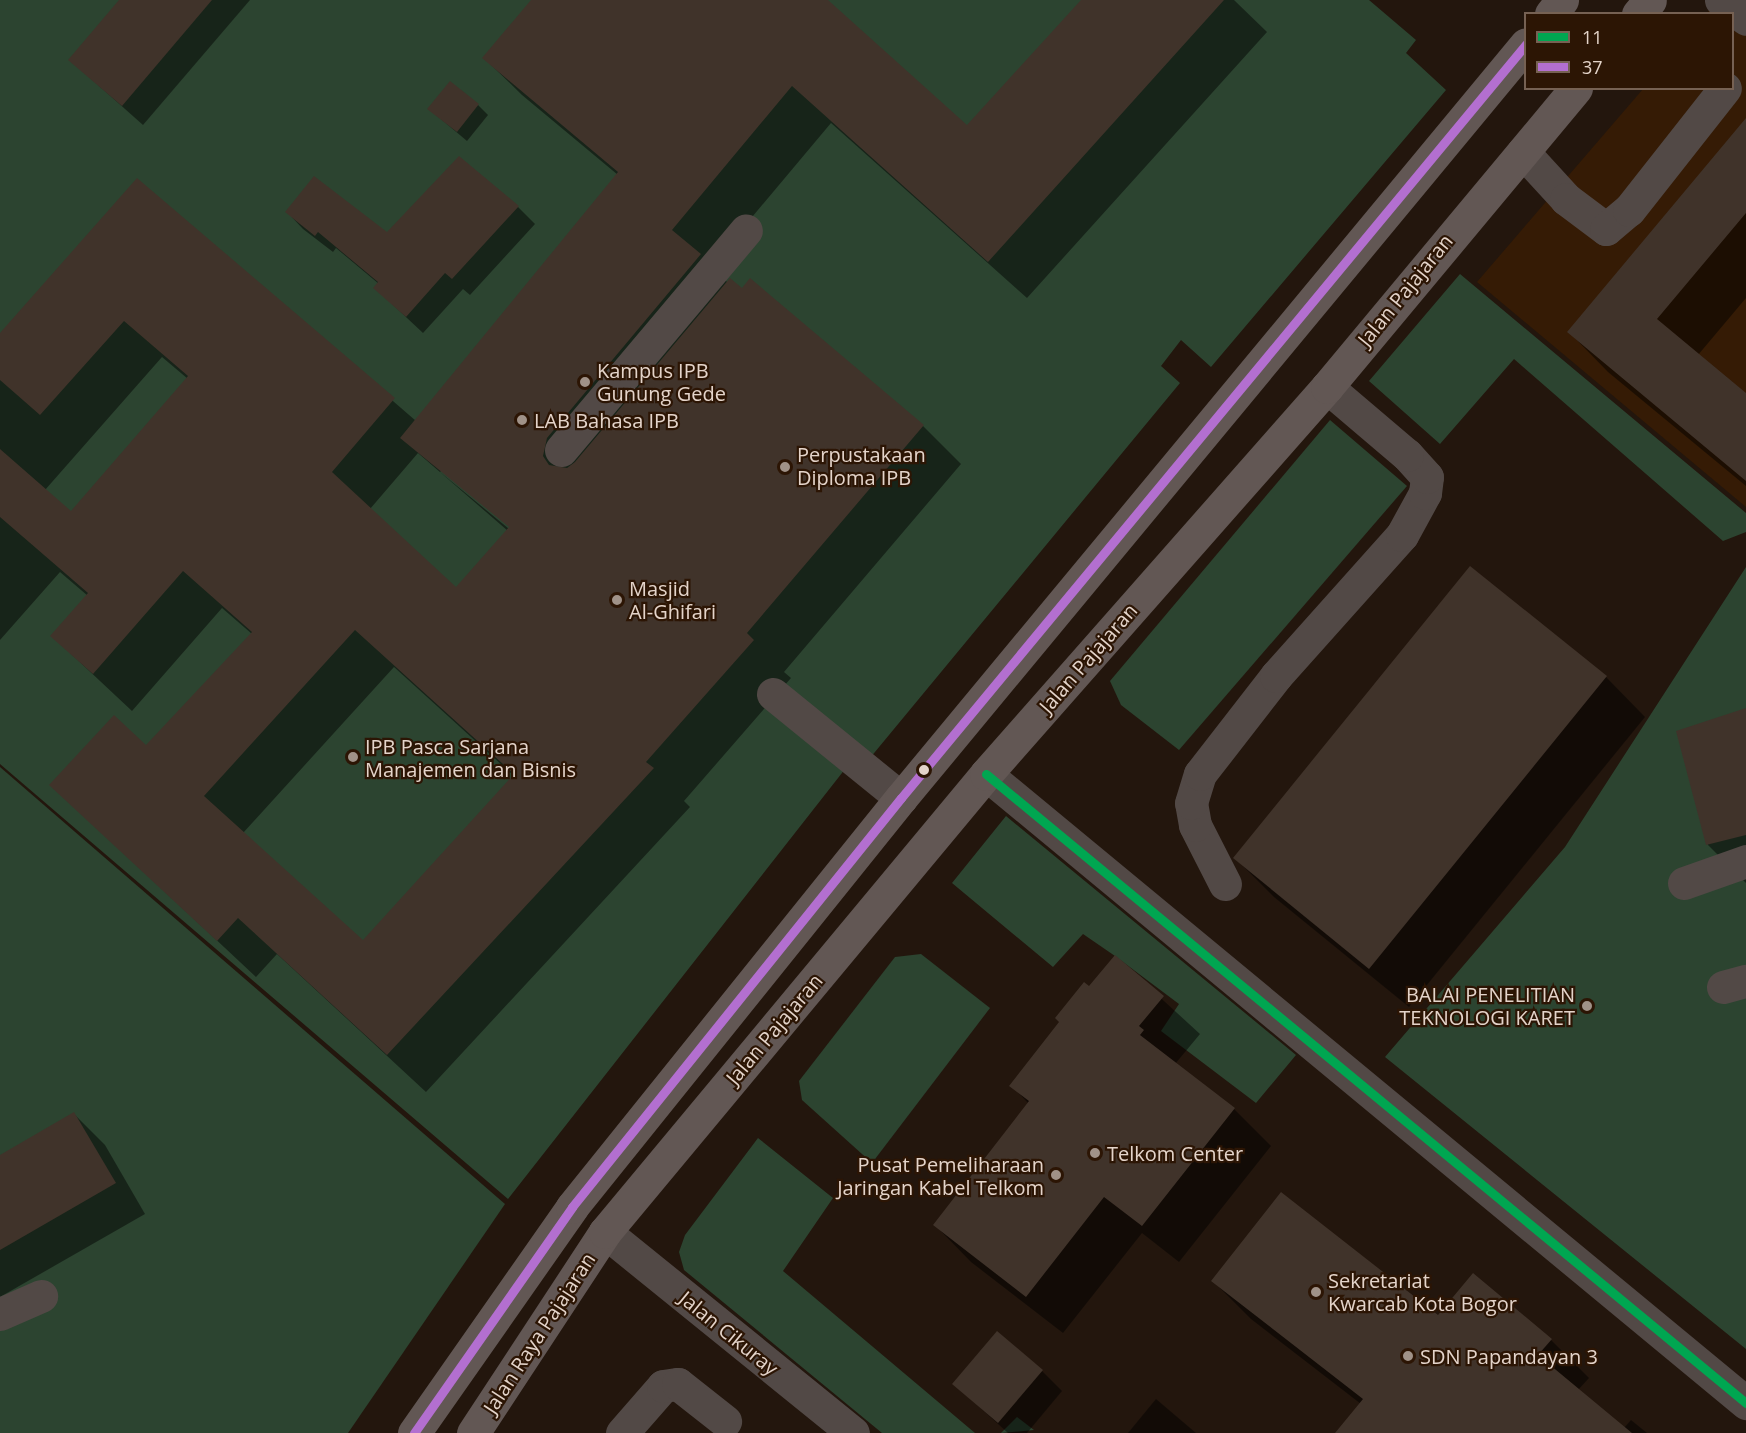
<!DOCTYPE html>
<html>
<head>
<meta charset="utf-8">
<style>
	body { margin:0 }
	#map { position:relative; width:1746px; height:1433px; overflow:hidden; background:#23160d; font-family:"Open Sans",sans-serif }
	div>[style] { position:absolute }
	.built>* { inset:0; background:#351b05 }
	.green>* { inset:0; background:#2c4430 }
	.shadow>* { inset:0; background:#0007 }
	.building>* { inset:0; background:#40332a }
	.minor>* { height:33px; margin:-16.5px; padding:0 16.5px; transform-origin:16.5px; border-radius:16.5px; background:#524946 }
	.highway>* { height:33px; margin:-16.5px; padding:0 16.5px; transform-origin:16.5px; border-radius:16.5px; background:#625754 }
	.bus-1>* { height:9px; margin:-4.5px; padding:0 4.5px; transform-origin:4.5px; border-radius:4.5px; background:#00a651 }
	.bus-2>* { height:9px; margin:-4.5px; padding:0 4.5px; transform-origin:4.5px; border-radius:4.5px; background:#b36fd0 }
	.dots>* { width:16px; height:16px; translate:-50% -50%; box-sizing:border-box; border:3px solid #2c1504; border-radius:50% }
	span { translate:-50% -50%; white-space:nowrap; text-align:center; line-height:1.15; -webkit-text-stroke:4.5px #2c1504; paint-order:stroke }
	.street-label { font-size:20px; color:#e4d4ca }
	.poi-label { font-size:20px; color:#e4d4ca }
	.left { translate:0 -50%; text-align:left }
	.right { translate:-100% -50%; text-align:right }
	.legend { position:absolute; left:1524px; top:12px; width:210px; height:78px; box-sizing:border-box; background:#2c1504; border:2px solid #766153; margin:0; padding:8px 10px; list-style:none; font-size:18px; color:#e4d4ca }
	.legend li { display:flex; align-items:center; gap:12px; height:30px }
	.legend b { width:30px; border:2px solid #766153 }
</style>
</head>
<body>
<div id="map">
	<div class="built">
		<div style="clip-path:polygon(1718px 0,1746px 0,1746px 507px,1477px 282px,1643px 89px,1732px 88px,1732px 14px,1707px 13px)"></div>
	</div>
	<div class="green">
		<div style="clip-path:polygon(0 0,1369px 0,1416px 40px,1406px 53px,1446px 90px,1211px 367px,1181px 340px,1161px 366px,1180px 383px,870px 758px,860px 750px,508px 1199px,0 764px)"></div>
		<div style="clip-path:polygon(1460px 274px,1746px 513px,1746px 532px,1723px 541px,1514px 359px,1440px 444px,1369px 381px)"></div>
		<div style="clip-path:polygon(1330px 420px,1407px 486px,1179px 750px,1121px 705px,1110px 681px)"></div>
		<div style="clip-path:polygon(1746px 567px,1746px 1349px,1385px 1057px,1565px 847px)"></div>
		<div style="clip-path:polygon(0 767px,505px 1204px,348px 1433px,0 1433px)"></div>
		<div style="clip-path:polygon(1006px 816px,1296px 1055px,1256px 1103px,1161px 1031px,1179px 1004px,1115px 956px,1083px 934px,1053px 967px,952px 883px)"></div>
		<div style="clip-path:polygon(921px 954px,990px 1008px,872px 1163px,802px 1100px,799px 1081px,895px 957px)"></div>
		<div style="clip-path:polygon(758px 1138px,833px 1198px,783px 1271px,975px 1433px,882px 1433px,684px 1270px,679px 1252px,685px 1235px)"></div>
		<div style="clip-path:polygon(1017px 1417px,1034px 1430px,1001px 1433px)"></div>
	</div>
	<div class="shadow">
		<div style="clip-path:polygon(121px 0,250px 0,143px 125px,70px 60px)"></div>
		<div style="clip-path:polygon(evenodd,533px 0,826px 0,967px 127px,1083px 0,1234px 0,1267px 32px,1027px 298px,831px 123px,711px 266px,728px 283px,742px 290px,751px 280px,923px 426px,961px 464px,784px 672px,791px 678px,684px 801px,690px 807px,426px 1092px,277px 954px,256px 977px,51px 785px,146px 747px,252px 634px,222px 608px,132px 711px,52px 636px,88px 596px,60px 572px,0 640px,0 335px,138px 180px,416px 421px,618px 175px,522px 95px,484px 58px,533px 0,162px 357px,188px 379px,71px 513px,45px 490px,162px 357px,533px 0,418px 453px,508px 531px,457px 589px,370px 509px,418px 453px,533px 0,442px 470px,516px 530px,514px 533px,440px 472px,442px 470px,533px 0,394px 667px,514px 776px,363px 942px,243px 833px,394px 667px)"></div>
		<div style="clip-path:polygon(478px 105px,488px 115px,467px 141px,429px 109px)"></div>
		<div style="clip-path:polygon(1746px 120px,1746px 298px,1698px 355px,1746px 395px,1746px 486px,1608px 372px,1569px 332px)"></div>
		<div style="clip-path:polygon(518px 207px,535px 224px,470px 295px,463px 289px,423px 333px,375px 288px,379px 284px,336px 248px,333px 252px,303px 229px,287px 212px,387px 234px)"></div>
		<div style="clip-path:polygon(1470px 568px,1606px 677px,1645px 717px,1409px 1007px,1274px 897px,1235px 858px)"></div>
		<div style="clip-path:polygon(1746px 710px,1746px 883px,1708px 845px,1678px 732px)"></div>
		<div style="clip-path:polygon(1116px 957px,1200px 1034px,1175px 1064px,1234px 1109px,1271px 1146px,1179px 1262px,1142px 1233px,1063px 1333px,971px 1262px,935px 1225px,1029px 1104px,1011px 1085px)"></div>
		<div style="clip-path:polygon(74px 1114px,105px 1145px,145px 1214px,0 1297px,0 1156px)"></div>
		<div style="clip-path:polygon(1213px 1281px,1551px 1340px,1589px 1378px,1578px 1390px,1624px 1428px,1631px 1420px,1647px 1433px,1337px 1433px,1361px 1404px,1251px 1319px)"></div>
		<div style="clip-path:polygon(1042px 1371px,1062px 1391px,1027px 1433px,1008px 1433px,954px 1384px)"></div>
		<div style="clip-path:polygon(1156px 1399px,1196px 1433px,1128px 1433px)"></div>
	</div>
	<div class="building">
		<div style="clip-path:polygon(119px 0,212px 0,122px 106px,68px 60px)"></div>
		<div style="clip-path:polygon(evenodd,531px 0,828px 0,967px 125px,1081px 0,1224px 0,988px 262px,792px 86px,672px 230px,701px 254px,547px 438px,543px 456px,549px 465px,567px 468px,575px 462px,730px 278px,742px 288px,750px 278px,924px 425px,747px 633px,754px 640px,646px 762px,654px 768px,387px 1055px,238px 918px,217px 941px,49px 785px,114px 715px,146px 745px,252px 632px,183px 571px,93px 674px,50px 636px,88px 593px,0 517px,0 449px,71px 511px,188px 376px,124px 321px,40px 415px,0 380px,0 333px,137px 178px,395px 398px,332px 472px,456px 587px,509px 527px,400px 438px,618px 172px,482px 58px,531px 0,355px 630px,514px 774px,363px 940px,204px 796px,355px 630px)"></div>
		<div style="clip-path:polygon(450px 81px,479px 104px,457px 132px,427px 109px)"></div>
		<div style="clip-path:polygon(1746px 118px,1746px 213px,1657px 319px,1746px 393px,1746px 481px,1567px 332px)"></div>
		<div style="clip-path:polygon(459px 156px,519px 206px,452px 279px,445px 273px,406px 317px,373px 288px,378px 282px,318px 232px,315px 236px,285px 212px,314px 176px,387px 232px)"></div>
		<div style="clip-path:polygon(1470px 566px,1607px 676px,1369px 969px,1233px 858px)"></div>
		<div style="clip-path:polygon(1746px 708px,1746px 835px,1706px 845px,1676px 731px)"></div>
		<div style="clip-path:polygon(1115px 955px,1164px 996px,1139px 1026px,1144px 1030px,1140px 1035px,1235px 1108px,1142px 1226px,1104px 1197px,1026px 1297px,933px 1225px,1029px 1101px,1009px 1086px,1059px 1022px,1055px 1018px,1084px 982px,1089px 986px)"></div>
		<div style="clip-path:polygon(74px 1112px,116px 1183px,0 1250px,0 1155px)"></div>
		<div style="clip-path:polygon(1281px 1192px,1438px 1315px,1473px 1273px,1552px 1339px,1538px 1355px,1632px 1433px,1335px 1433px,1363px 1399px,1211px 1281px)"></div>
		<div style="clip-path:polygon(997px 1331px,1043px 1370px,998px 1423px,952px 1384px)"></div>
	</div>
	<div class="minor">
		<div style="left:1721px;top:0;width:31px;rotate:37deg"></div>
		<div style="left:1523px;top:152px;width:64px;rotate:47.5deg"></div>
		<div style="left:1566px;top:199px;width:50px;rotate:36.9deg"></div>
		<div style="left:1606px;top:229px;width:30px;rotate:-40deg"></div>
		<div style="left:1629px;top:210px;width:155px;rotate:-51.8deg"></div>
		<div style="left:561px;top:450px;width:287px;rotate:-49.9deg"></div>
		<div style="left:773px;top:694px;width:165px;rotate:39.1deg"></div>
		<div style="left:986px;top:774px;width:987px;rotate:39.61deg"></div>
		<div style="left:1684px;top:883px;width:66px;rotate:-19.5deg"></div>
		<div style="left:1225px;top:884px;width:66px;rotate:-117deg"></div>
		<div style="left:1195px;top:825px;width:22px;rotate:-100deg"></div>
		<div style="left:1191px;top:803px;width:30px;rotate:-73deg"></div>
		<div style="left:1200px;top:774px;width:124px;rotate:-52.2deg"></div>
		<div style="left:1276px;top:676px;width:189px;rotate:-48.2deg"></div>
		<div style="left:1402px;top:535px;width:48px;rotate:-61.3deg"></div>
		<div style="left:1425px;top:493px;width:16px;rotate:-83deg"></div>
		<div style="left:1427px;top:477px;width:30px;rotate:-132deg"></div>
		<div style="left:1407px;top:455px;width:105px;rotate:-139.6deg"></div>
		<div style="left:1723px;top:987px;width:24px;rotate:-15deg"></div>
		<div style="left:605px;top:1232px;width:319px;rotate:39deg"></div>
		<div style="left:0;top:1314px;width:45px;rotate:-23.7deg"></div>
		<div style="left:622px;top:1433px;width:62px;rotate:-48.9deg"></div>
		<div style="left:663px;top:1386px;width:15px;rotate:-8deg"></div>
		<div style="left:678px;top:1384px;width:60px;rotate:38.2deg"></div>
	</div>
	<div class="highway">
		<div style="left:1551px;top:14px;width:18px;rotate:-52deg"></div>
		<div style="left:1638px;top:14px;width:18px;rotate:-49deg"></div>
		<div style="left:414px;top:1433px;width:276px;rotate:-55deg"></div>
		<div style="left:572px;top:1207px;width:525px;rotate:-51.19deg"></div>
		<div style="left:901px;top:798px;width:979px;rotate:-50.34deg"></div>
		<div style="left:473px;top:1433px;width:240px;rotate:-56.7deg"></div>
		<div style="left:605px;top:1232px;width:596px;rotate:-50.24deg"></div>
		<div style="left:986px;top:774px;width:516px;rotate:-48.62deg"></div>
		<div style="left:1327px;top:387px;width:389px;rotate:-50.2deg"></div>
	</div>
	<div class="bus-1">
		<div style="left:986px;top:774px;width:987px;rotate:39.61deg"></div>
	</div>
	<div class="bus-2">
		<div style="left:414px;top:1433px;width:276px;rotate:-55deg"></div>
		<div style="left:572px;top:1207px;width:525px;rotate:-51.19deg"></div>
		<div style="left:901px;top:798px;width:979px;rotate:-50.34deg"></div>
	</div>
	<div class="dots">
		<div style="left:585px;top:382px;background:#a09288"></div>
		<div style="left:522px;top:420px;background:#a09288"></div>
		<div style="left:785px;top:467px;background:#a09288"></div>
		<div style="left:617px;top:600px;background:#a09288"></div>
		<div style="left:353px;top:757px;background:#a09288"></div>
		<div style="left:924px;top:770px;background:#e4d4ca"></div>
		<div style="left:1587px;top:1006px;background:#a09288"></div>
		<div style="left:1095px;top:1153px;background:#a09288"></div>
		<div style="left:1056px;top:1175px;background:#a09288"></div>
		<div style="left:1316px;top:1292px;background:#a09288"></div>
		<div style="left:1408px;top:1356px;background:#a09288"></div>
	</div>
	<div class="street-label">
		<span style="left:1405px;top:290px;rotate:-51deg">Jalan Pajajaran</span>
		<span style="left:1088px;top:658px;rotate:-49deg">Jalan Pajajaran</span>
		<span style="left:774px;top:1029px;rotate:-50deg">Jalan Pajajaran</span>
		<span style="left:539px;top:1333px;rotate:-57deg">Jalan Raya Pajajaran</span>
		<span style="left:729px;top:1333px;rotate:39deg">Jalan Cikuray</span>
	</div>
	<div class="poi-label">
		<span class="left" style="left:597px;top:382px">Kampus IPB<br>Gunung Gede</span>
		<span class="left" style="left:534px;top:420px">LAB Bahasa IPB</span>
		<span class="left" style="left:797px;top:466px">Perpustakaan<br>Diploma IPB</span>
		<span class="left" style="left:629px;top:600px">Masjid<br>Al-Ghifari</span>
		<span class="left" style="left:365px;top:758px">IPB Pasca Sarjana<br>Manajemen dan Bisnis</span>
		<span class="right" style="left:1575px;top:1006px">BALAI PENELITIAN<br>TEKNOLOGI KARET</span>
		<span class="left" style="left:1107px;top:1153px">Telkom Center</span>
		<span class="right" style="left:1044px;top:1176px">Pusat Pemeliharaan<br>Jaringan Kabel Telkom</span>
		<span class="left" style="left:1328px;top:1292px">Sekretariat<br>Kwarcab Kota Bogor</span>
		<span class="left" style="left:1420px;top:1356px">SDN Papandayan 3</span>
	</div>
	<ul class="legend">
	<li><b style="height:8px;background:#00a651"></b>11</li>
	<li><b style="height:8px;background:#b36fd0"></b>37</li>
	</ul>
</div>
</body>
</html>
